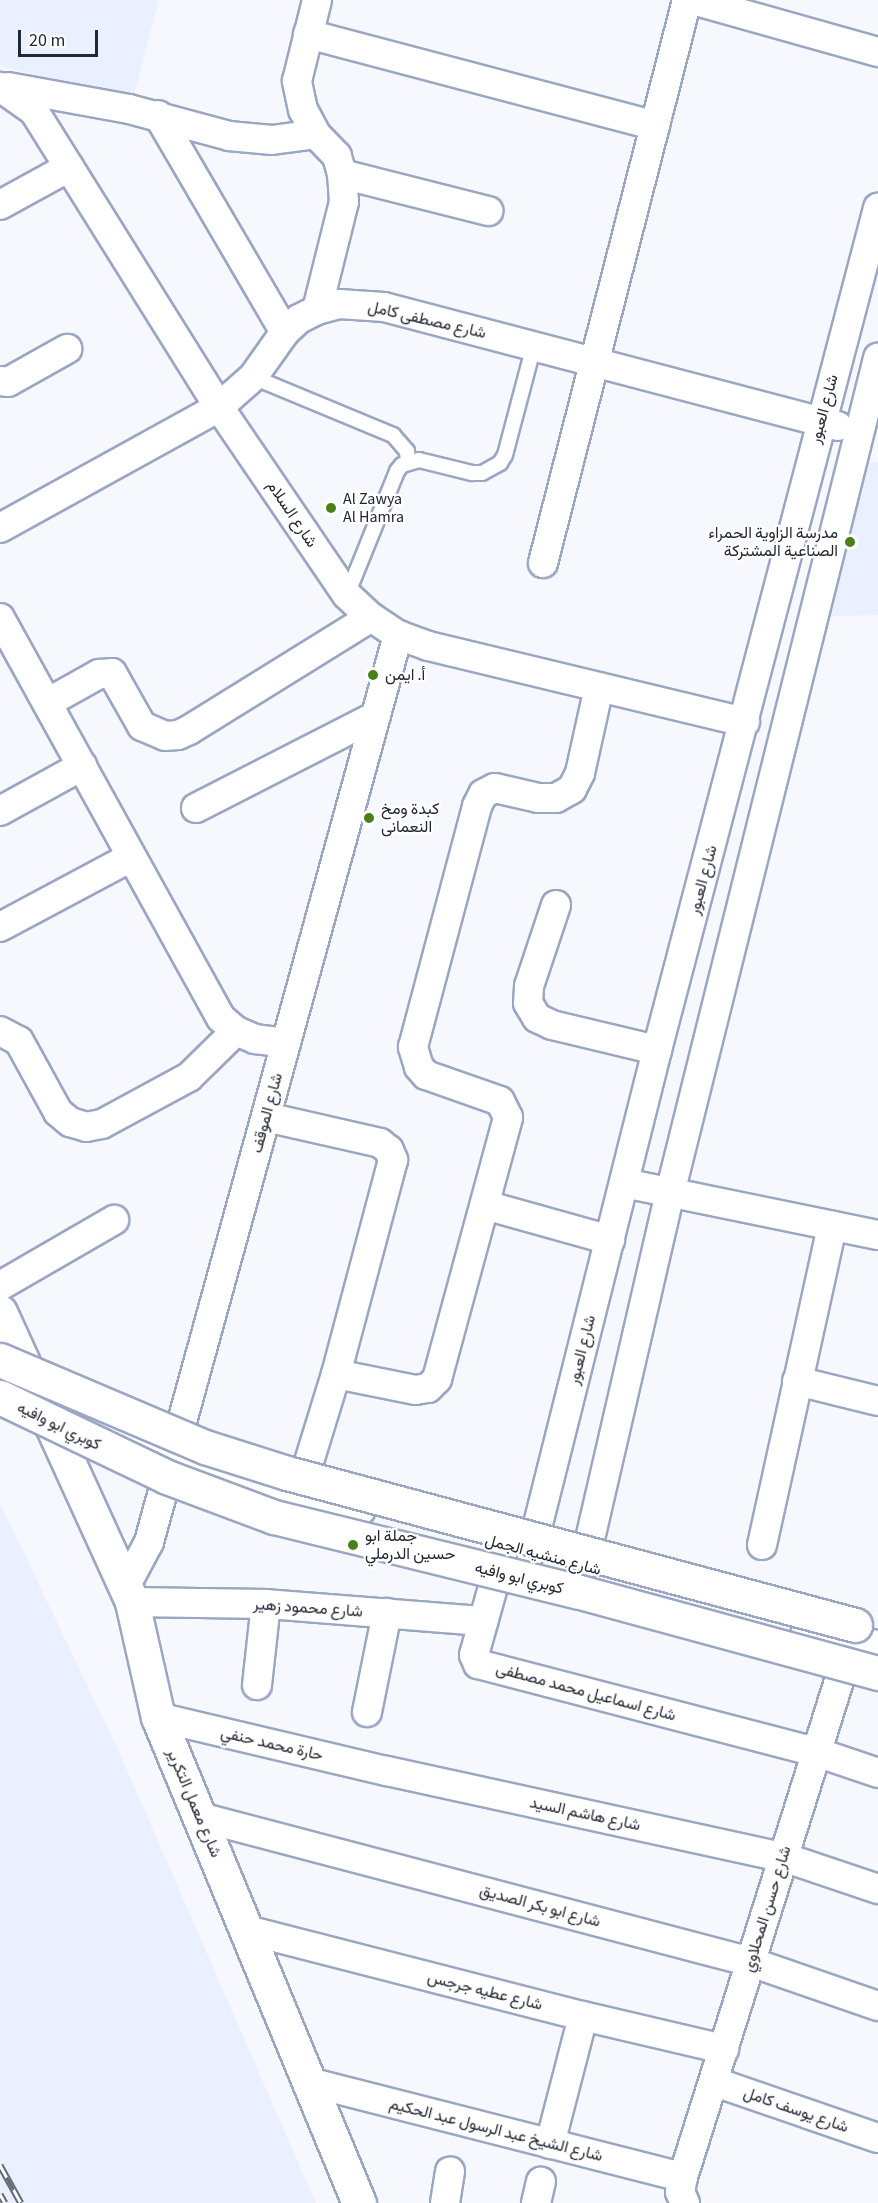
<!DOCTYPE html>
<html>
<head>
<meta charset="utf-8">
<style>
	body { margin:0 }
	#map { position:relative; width:878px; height:2203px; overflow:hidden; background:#f6f8fe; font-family:"Source Sans 3",Vazirmatn,sans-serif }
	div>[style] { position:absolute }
	.built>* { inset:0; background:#eaf0ff }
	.roads { filter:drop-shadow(2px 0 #9aa6c2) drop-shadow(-2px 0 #9aa6c2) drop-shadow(0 2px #9aa6c2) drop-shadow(0 -2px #9aa6c2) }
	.lane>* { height:14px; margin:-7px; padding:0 7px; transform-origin:7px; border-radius:7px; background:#fff }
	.street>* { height:28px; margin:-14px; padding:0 14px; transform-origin:14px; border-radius:14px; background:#fff }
	.secondary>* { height:33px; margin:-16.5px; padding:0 16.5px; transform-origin:16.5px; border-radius:16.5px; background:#fff }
	.primary>* { height:33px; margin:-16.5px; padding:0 16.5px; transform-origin:16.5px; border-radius:16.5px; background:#fff }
	.rail>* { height:7px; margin-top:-3.5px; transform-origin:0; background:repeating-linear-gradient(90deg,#fff 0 14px,#656972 0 28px); box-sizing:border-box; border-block:2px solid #656972 }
	.bridges { filter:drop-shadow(2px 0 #9aa6c2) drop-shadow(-2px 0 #9aa6c2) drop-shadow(0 2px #9aa6c2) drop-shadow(0 -2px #9aa6c2) }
	.primary-bridge>* { height:33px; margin:-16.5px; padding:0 16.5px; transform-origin:16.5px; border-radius:16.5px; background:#fff }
	.dots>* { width:16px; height:16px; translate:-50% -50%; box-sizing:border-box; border:3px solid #fff; border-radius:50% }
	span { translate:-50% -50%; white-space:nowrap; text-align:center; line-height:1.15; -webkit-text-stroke:4.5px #fff; paint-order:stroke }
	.street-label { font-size:16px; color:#222732 }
	.poi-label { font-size:16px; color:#222732 }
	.left { translate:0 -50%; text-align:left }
	.right { translate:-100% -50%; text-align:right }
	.scale { position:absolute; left:18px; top:30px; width:80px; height:27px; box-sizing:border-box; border:3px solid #222732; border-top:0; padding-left:8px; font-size:18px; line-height:21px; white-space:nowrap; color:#222732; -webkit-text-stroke:4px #fff; paint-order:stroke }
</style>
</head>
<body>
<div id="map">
	<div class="built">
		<div style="clip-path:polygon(0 0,159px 0,133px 99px,0 66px)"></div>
		<div style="clip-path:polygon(840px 452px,878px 463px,878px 615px,806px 617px)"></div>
		<div style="clip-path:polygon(0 1503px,117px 1747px,316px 2203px,0 2203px)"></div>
	</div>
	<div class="roads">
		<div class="lane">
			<div style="left:253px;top:377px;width:152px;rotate:22.5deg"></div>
			<div style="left:393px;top:435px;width:21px;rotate:49deg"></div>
			<div style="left:407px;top:451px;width:11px;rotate:85deg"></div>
			<div style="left:347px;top:595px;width:134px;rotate:-68deg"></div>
			<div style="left:397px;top:471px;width:8px;rotate:-50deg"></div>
			<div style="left:402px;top:465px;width:18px;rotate:-16deg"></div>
			<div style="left:419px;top:460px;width:55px;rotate:13.8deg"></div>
			<div style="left:472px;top:473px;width:10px"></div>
			<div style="left:482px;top:473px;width:21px;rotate:-29deg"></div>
			<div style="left:500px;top:463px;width:9px;rotate:-58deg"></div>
			<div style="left:505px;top:455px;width:114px;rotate:-75.2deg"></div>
		</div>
		<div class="street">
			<div style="left:693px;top:0;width:192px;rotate:15.7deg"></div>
			<div style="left:308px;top:34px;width:359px;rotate:14.8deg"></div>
			<div style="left:0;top:87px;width:42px;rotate:35.2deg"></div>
			<div style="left:34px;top:111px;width:349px;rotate:58deg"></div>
			<div style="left:219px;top:407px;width:227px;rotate:55.8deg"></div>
			<div style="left:347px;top:595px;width:33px;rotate:43deg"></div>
			<div style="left:371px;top:617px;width:32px;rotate:34deg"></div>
			<div style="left:398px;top:635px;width:32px;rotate:20deg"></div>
			<div style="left:428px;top:646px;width:326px;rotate:13.5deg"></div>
			<div style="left:8px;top:87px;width:123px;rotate:10.3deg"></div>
			<div style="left:129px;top:109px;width:104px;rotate:15.1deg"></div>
			<div style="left:229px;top:136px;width:43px;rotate:5.3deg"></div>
			<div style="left:272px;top:140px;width:44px;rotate:-7.8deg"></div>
			<div style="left:158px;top:115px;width:251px;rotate:59.7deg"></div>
			<div style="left:342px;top:174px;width:151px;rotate:14.2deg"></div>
			<div style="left:0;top:205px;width:79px;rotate:-28.8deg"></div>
			<div style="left:317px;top:310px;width:111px;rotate:-76deg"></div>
			<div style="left:344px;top:202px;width:28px;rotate:-94deg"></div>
			<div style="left:342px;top:174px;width:19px;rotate:-106deg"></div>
			<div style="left:337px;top:156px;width:30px;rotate:-134deg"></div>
			<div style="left:316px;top:134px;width:27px;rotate:-118deg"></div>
			<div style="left:303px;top:110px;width:30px;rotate:-102deg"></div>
			<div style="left:297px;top:81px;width:83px;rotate:-76.1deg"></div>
			<div style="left:0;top:381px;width:8px;rotate:7deg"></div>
			<div style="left:8px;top:382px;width:68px;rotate:-29.2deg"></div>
			<div style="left:0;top:528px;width:250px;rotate:-28.9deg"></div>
			<div style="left:219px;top:407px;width:45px;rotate:-41.4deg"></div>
			<div style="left:253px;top:377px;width:55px;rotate:-54.6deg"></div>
			<div style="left:285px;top:332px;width:19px;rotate:-43deg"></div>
			<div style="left:299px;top:319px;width:20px;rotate:-27deg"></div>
			<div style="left:317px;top:310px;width:23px;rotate:-15deg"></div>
			<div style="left:339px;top:304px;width:45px;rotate:3.8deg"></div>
			<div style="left:384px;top:307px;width:469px;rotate:14.7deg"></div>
			<div style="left:543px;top:563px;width:581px;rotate:-75.65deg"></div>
			<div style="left:0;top:618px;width:457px;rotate:61.1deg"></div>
			<div style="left:221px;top:1018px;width:20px;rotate:41deg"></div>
			<div style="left:236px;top:1031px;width:21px;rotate:23deg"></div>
			<div style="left:255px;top:1039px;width:31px;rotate:7deg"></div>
			<div style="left:47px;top:703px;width:60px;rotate:-29.1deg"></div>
			<div style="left:99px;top:674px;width:13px;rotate:-4deg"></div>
			<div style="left:112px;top:673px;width:61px;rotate:60.5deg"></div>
			<div style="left:142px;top:726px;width:25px;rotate:23deg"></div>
			<div style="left:165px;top:736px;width:13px;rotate:-4deg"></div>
			<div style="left:178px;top:735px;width:12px;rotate:-24deg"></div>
			<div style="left:189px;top:730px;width:214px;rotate:-31.8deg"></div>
			<div style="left:196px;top:808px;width:202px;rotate:-27.1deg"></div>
			<div style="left:0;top:811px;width:94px;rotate:-28.8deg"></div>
			<div style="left:556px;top:905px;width:85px;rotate:108.4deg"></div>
			<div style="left:529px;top:986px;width:17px;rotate:93deg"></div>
			<div style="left:528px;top:1003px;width:17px;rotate:59deg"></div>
			<div style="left:537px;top:1018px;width:17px;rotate:25deg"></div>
			<div style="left:552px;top:1025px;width:108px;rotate:13.4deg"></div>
			<div style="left:0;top:927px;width:149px;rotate:-28.1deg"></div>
			<div style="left:0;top:1031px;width:21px;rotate:28deg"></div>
			<div style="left:19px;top:1041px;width:81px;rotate:61.2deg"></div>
			<div style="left:58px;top:1112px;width:16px;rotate:40deg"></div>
			<div style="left:70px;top:1122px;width:17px;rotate:17deg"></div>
			<div style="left:86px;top:1127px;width:16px;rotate:-11deg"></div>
			<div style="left:102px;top:1124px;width:99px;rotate:-28.4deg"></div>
			<div style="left:189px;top:1077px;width:66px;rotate:-44.4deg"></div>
			<div style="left:266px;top:1117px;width:117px;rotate:12.8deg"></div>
			<div style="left:380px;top:1143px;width:11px;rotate:38deg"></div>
			<div style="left:389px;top:1150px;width:11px;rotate:68deg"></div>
			<div style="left:393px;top:1160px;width:221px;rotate:104.9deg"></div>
			<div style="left:336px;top:1374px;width:126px;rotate:107.1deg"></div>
			<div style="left:624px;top:1183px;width:259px;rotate:11.6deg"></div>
			<div style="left:485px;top:1205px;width:130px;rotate:15.6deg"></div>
			<div style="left:0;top:1286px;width:132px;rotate:-30.1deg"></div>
			<div style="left:336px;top:1374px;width:81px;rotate:11.4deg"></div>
			<div style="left:415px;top:1390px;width:13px;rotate:-9deg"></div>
			<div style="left:428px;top:1388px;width:13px;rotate:-45deg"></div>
			<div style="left:437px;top:1379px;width:271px;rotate:-74.8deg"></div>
			<div style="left:508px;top:1117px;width:18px;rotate:-117deg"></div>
			<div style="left:500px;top:1101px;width:78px;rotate:-160.6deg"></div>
			<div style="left:426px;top:1075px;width:11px;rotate:-131deg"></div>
			<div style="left:419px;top:1067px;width:21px;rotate:-107deg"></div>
			<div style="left:413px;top:1047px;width:249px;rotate:-75.1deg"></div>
			<div style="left:477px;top:806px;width:13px;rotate:-63deg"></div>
			<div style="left:483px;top:794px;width:13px;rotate:-27deg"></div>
			<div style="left:495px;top:788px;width:44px;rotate:13.1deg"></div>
			<div style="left:538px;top:798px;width:18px"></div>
			<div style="left:556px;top:798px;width:18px;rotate:-29deg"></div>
			<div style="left:572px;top:789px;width:18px;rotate:-63deg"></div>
			<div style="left:580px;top:773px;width:88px;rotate:-77.5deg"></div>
			<div style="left:797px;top:1381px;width:83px;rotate:13.9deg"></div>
			<div style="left:505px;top:1544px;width:115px;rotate:105.6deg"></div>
			<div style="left:474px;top:1655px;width:10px;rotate:66deg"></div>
			<div style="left:478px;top:1664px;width:349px;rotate:14.6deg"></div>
			<div style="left:816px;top:1752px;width:65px;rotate:18.7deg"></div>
			<div style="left:762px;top:1545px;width:327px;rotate:-77.6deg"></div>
			<div style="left:531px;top:1552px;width:518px;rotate:-75.91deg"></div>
			<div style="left:657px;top:1050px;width:871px;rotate:-75.29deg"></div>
			<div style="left:584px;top:1565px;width:382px;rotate:-77deg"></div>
			<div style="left:670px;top:1193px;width:861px;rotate:-76.01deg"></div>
			<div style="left:125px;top:1587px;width:51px;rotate:-61.9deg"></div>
			<div style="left:149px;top:1542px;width:941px;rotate:-74.65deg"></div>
			<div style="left:132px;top:1602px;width:134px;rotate:0.9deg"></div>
			<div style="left:266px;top:1604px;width:218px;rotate:4.5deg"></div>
			<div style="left:257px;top:1685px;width:81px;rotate:-83.7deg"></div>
			<div style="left:367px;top:1712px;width:101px;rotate:-78.6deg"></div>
			<div style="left:158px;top:1717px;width:235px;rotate:13.3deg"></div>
			<div style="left:387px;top:1771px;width:405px;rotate:12.3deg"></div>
			<div style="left:783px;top:1857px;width:100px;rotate:18.6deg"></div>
			<div style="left:200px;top:1817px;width:570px;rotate:14.74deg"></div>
			<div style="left:751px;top:1962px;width:134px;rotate:19.1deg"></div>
			<div style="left:247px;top:1930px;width:347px;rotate:14.4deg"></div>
			<div style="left:583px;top:2016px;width:145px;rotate:13.2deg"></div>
			<div style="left:309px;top:2082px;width:386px;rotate:14.3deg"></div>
			<div style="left:715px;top:2082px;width:172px;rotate:19deg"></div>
			<div style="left:550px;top:2144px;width:132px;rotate:-75.5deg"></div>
			<div style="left:445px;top:2203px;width:32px;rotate:-81deg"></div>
			<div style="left:536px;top:2203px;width:22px;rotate:-77deg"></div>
			<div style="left:685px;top:2203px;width:12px;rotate:-114deg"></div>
			<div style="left:680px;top:2192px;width:15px;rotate:-79deg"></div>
			<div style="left:683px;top:2177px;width:560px;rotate:-72.54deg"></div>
		</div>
		<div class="secondary">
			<div style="left:0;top:1312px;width:319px;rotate:65.5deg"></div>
			<div style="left:132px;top:1602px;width:118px;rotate:77.3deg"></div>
			<div style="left:158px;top:1717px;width:526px;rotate:67.53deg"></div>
		</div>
		<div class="primary">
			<div style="left:43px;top:1403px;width:140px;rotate:21.8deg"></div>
			<div style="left:173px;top:1455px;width:132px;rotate:17.2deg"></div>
			<div style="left:299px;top:1494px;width:61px;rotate:13.3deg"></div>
			<div style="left:808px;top:1628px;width:73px;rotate:15.9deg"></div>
		</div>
	</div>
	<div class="rail">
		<div style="left:0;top:2165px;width:43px;rotate:61.1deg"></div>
		<div style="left:0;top:2194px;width:10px;rotate:61deg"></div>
	</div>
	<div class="bridges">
		<div class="primary-bridge">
			<div style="left:0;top:1360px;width:223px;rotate:23deg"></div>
			<div style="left:205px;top:1447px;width:86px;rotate:17.6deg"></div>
			<div style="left:287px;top:1473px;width:588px;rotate:14.98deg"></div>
			<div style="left:0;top:1397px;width:185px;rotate:25.6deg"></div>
			<div style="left:167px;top:1477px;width:114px;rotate:20.5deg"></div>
			<div style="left:274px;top:1517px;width:311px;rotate:13.8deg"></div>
			<div style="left:576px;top:1591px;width:313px;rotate:15.2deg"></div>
		</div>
	</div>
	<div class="dots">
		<div style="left:331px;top:508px;background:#48811a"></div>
		<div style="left:850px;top:542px;background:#48811a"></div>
		<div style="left:373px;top:675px;background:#48811a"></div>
		<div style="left:369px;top:818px;background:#48811a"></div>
		<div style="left:353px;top:1545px;background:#48811a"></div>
	</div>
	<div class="street-label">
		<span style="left:427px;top:320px;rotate:13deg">شارع مصطفى كامل</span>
		<span style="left:824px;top:409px;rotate:-75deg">شارع العبور</span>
		<span style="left:292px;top:514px;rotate:56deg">شارع السلام</span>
		<span style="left:703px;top:880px;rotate:-75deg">شارع العبور</span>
		<span style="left:267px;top:1113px;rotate:-75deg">شارع الموقف</span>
		<span style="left:582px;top:1350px;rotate:-76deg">شارع العبور</span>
		<span style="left:59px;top:1426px;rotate:26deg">كوبري ابو وافيه</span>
		<span style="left:543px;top:1555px;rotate:15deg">شارع منشيه الجمل</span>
		<span style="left:519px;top:1578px;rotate:14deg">كوبري ابو وافيه</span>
		<span style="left:308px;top:1608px;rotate:4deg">شارع محمود زهير</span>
		<span style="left:586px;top:1692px;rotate:15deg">شارع اسماعيل محمد مصطفى</span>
		<span style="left:272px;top:1744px;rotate:13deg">حارة محمد حنفي</span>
		<span style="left:194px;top:1803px;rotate:67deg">شارع معمل التكرير</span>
		<span style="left:585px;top:1814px;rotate:12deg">شارع هاشم السيد</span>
		<span style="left:540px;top:1906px;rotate:15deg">شارع ابو بكر الصديق</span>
		<span style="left:767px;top:1909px;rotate:-73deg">شارع حسن المحلاوي</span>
		<span style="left:485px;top:1991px;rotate:14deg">شارع عطيه جرجس</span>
		<span style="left:796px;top:2110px;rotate:19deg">شارع يوسف كامل</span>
		<span style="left:496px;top:2130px;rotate:14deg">شارع الشيخ عبد الرسول عبد الحكيم</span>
	</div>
	<div class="poi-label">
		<span class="left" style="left:343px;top:508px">Al Zawya<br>Al Hamra</span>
		<span class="right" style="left:838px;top:542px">مدرسة الزاوية الحمراء<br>الصناعية المشتركة</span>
		<span class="left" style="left:385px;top:675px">أ. ايمن</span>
		<span class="left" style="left:381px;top:818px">كبدة ومخ<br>النعمانى</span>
		<span class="left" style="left:365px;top:1545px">جملة ابو<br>حسين الدرملي</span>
	</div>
	<div class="scale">20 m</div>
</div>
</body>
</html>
